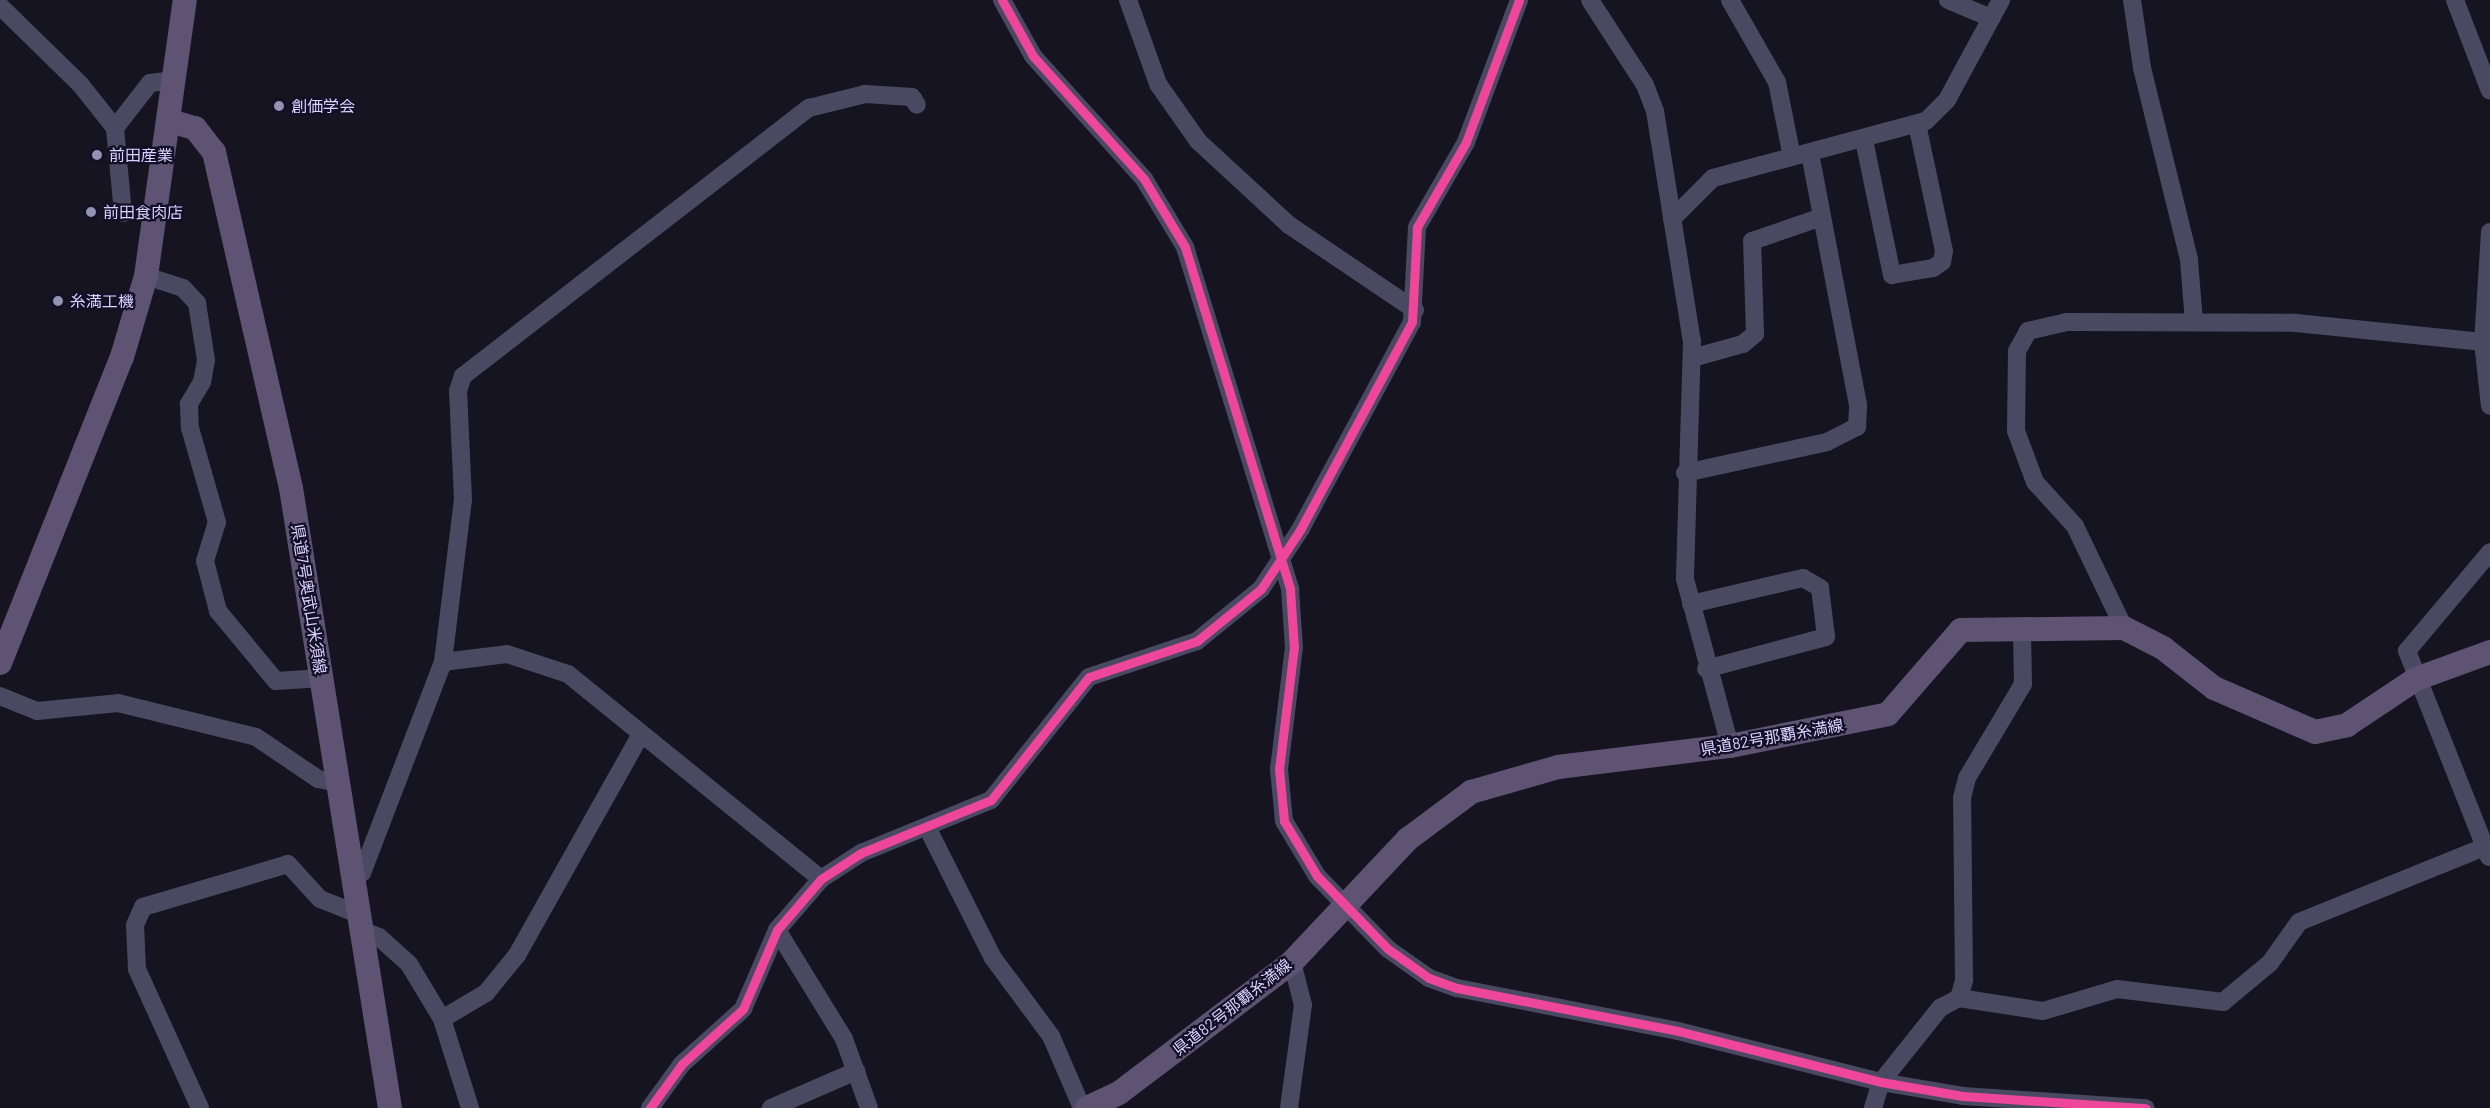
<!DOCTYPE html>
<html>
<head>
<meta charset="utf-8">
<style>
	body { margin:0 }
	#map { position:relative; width:2490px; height:1108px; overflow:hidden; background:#161421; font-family:Barlow,"Noto Sans JP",sans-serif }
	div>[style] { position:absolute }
	.minor>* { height:18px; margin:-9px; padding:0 9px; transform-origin:9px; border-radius:9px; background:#4a4962 }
	.major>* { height:24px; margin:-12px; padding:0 12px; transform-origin:12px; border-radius:12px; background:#5e5373 }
	.cycleway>* { height:9px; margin:-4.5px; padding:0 4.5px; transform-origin:4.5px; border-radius:4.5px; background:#ed469a }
	.dots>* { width:16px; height:16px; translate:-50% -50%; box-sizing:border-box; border:3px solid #130f26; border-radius:50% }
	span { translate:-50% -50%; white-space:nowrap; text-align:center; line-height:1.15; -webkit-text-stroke:4.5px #130f26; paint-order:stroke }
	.poi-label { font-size:16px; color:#d9d4ff }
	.left { translate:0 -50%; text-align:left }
	.street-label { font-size:16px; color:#d9d4ff }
</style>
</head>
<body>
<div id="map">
	<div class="minor">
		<div style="left:1002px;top:0;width:64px;rotate:61deg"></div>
		<div style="left:1033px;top:56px;width:166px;rotate:47.9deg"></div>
		<div style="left:1144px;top:179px;width:79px;rotate:58.9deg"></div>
		<div style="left:1185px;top:247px;width:358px;rotate:72.9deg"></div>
		<div style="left:1290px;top:589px;width:58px;rotate:86.1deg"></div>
		<div style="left:1294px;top:647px;width:123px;rotate:97deg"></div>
		<div style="left:1279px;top:769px;width:52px;rotate:84.5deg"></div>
		<div style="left:1284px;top:821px;width:64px;rotate:59deg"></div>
		<div style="left:1317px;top:876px;width:102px;rotate:45.8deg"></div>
		<div style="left:1388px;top:949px;width:50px;rotate:35.3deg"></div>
		<div style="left:1429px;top:978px;width:30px;rotate:20deg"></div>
		<div style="left:1457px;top:988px;width:225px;rotate:11deg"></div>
		<div style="left:1678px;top:1031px;width:209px;rotate:14.1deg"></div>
		<div style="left:1881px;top:1082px;width:83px;rotate:9.7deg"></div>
		<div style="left:1963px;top:1096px;width:183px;rotate:3.8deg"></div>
		<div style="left:1128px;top:0;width:89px;rotate:70.3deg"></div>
		<div style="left:1158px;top:84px;width:70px;rotate:54.9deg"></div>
		<div style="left:1198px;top:141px;width:124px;rotate:42.7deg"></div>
		<div style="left:1289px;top:225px;width:152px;rotate:34deg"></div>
		<div style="left:1590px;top:0;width:101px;rotate:57.1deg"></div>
		<div style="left:1645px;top:85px;width:28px;rotate:69deg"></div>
		<div style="left:1655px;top:111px;width:233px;rotate:80.9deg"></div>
		<div style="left:1692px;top:341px;width:238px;rotate:91.7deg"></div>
		<div style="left:1685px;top:579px;width:173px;rotate:74.9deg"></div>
		<div style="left:1730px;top:0;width:95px;rotate:60.2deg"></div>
		<div style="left:1777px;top:82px;width:76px;rotate:78.7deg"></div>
		<div style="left:1948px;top:0;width:47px;rotate:22.7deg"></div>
		<div style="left:2132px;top:0;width:69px;rotate:81.6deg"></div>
		<div style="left:2142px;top:68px;width:198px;rotate:76.2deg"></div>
		<div style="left:2189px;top:260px;width:62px;rotate:85.4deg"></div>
		<div style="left:2455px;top:0;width:97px;rotate:69deg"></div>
		<div style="left:0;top:6px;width:112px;rotate:44.3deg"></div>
		<div style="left:80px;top:84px;width:56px;rotate:51.5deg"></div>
		<div style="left:1864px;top:140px;width:138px;rotate:78.3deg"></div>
		<div style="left:1892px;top:275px;width:42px;rotate:-9.7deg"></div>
		<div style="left:1933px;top:268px;width:11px;rotate:-34deg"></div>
		<div style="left:1942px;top:262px;width:11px;rotate:-80deg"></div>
		<div style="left:1944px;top:251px;width:130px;rotate:-102deg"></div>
		<div style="left:123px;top:213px;width:85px;rotate:-95.4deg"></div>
		<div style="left:115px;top:128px;width:57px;rotate:-52.1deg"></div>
		<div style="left:150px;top:83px;width:25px;rotate:-7deg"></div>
		<div style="left:1672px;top:219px;width:58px;rotate:-45deg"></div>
		<div style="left:1713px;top:178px;width:220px;rotate:-15deg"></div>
		<div style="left:1926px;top:121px;width:30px;rotate:-45deg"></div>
		<div style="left:1947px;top:100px;width:114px;rotate:-61.6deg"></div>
		<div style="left:2490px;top:232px;width:110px;rotate:93.6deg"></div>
		<div style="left:2483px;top:342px;width:64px;rotate:83.8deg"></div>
		<div style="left:146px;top:276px;width:39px;rotate:18deg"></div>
		<div style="left:183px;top:288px;width:21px;rotate:47deg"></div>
		<div style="left:197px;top:303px;width:58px;rotate:81deg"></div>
		<div style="left:206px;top:360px;width:22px;rotate:100deg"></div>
		<div style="left:202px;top:382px;width:26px;rotate:121deg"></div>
		<div style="left:189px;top:404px;width:24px;rotate:88deg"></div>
		<div style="left:190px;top:428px;width:98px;rotate:74deg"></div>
		<div style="left:217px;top:522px;width:41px;rotate:107.1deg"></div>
		<div style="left:205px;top:561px;width:52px;rotate:75.4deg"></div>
		<div style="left:218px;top:611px;width:91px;rotate:50.4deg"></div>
		<div style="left:276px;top:681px;width:46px;rotate:-3.7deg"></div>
		<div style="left:1692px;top:358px;width:53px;rotate:-15.4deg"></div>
		<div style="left:1743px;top:344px;width:16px;rotate:-40deg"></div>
		<div style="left:1755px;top:334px;width:93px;rotate:-91.8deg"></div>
		<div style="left:1752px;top:241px;width:74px;rotate:-18.9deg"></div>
		<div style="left:1685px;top:473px;width:145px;rotate:-12.3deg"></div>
		<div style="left:1827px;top:442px;width:34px;rotate:-27deg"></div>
		<div style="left:1857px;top:427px;width:22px;rotate:-87deg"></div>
		<div style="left:1858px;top:405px;width:257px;rotate:-100.8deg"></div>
		<div style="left:1691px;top:604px;width:115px;rotate:-13.1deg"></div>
		<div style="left:1803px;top:578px;width:20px;rotate:30deg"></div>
		<div style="left:1820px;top:588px;width:49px;rotate:83deg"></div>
		<div style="left:1826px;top:637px;width:124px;rotate:165.1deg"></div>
		<div style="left:2124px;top:628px;width:113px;rotate:-115.7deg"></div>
		<div style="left:2075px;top:526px;width:59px;rotate:-132.3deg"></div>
		<div style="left:2035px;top:482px;width:54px;rotate:-110.4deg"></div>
		<div style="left:2016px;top:431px;width:80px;rotate:-89.3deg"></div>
		<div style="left:2017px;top:351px;width:23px;rotate:-61deg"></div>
		<div style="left:2028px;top:331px;width:39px;rotate:-13deg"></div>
		<div style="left:2066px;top:322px;width:230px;rotate:0.2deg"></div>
		<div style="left:2296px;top:323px;width:188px;rotate:5.8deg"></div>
		<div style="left:443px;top:662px;width:64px;rotate:-7.1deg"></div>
		<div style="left:507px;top:654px;width:64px;rotate:18.2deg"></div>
		<div style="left:568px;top:674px;width:326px;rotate:39deg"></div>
		<div style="left:0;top:696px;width:40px;rotate:22deg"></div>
		<div style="left:37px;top:711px;width:81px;rotate:-5.6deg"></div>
		<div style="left:118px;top:703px;width:142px;rotate:13.8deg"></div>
		<div style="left:256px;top:737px;width:75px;rotate:34.1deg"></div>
		<div style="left:318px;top:779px;width:20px;rotate:11deg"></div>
		<div style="left:927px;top:827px;width:147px;rotate:63.3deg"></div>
		<div style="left:993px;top:958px;width:97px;rotate:53.4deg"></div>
		<div style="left:1051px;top:1036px;width:78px;rotate:66.7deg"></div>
		<div style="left:2489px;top:857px;width:222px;rotate:-111.7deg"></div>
		<div style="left:2407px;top:651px;width:129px;rotate:-50deg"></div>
		<div style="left:353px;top:875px;width:9px;rotate:-13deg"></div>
		<div style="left:362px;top:873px;width:226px;rotate:-69deg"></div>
		<div style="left:443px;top:662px;width:163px;rotate:-83deg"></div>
		<div style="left:463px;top:500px;width:109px;rotate:-92.6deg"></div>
		<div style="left:458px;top:391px;width:16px;rotate:-72deg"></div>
		<div style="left:463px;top:376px;width:438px;rotate:-37.8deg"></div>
		<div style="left:809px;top:108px;width:58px;rotate:-14deg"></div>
		<div style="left:865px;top:94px;width:47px;rotate:3.7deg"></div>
		<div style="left:912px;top:97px;width:9px;rotate:58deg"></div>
		<div style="left:361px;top:930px;width:19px;rotate:21deg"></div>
		<div style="left:379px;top:937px;width:40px;rotate:42deg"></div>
		<div style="left:409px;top:964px;width:64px;rotate:59deg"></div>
		<div style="left:442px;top:1019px;width:93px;rotate:72.5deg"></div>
		<div style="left:777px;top:930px;width:128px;rotate:58.4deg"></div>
		<div style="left:844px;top:1039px;width:73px;rotate:70.1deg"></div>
		<div style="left:1959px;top:998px;width:19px;rotate:-74deg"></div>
		<div style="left:1964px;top:980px;width:182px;rotate:-90.6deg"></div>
		<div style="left:1962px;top:798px;width:21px;rotate:-76deg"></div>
		<div style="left:1967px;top:778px;width:109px;rotate:-59.2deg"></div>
		<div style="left:2023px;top:684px;width:54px;rotate:-91.1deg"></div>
		<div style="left:442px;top:1019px;width:51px;rotate:-30.6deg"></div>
		<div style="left:486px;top:993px;width:49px;rotate:-50.8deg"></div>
		<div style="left:517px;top:955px;width:253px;rotate:-60.7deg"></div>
		<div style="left:200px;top:1108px;width:153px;rotate:-114.4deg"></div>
		<div style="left:137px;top:969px;width:44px;rotate:-92.6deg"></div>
		<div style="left:135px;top:925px;width:20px;rotate:-66deg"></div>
		<div style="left:143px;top:907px;width:151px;rotate:-16.5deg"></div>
		<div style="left:288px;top:864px;width:47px;rotate:47.6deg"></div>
		<div style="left:320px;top:899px;width:41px;rotate:21.5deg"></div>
		<div style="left:650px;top:1108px;width:54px;rotate:-54deg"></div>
		<div style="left:682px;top:1064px;width:82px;rotate:-42deg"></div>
		<div style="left:743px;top:1009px;width:86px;rotate:-66.7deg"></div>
		<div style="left:777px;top:930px;width:67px;rotate:-49.2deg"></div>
		<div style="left:821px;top:879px;width:48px;rotate:-33deg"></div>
		<div style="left:861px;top:853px;width:140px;rotate:-22.2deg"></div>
		<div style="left:991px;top:800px;width:157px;rotate:-51.5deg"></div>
		<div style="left:1089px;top:677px;width:114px;rotate:-18.4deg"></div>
		<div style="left:1197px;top:641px;width:82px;rotate:-39.1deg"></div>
		<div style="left:1261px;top:589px;width:71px;rotate:-56.5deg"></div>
		<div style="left:1300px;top:530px;width:236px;rotate:-61.7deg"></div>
		<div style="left:1412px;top:322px;width:95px;rotate:-87deg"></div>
		<div style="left:1417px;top:227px;width:98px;rotate:-60deg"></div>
		<div style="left:1466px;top:142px;width:152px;rotate:-69.5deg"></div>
		<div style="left:771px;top:1108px;width:93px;rotate:-23.5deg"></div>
		<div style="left:1289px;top:1108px;width:104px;rotate:-82.3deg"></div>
		<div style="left:1303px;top:1005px;width:44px;rotate:-104.3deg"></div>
		<div style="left:1873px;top:1108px;width:27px;rotate:-73deg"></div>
		<div style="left:1881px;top:1082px;width:95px;rotate:-51.4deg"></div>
		<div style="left:1940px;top:1008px;width:21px;rotate:-28deg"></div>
		<div style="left:1959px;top:998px;width:85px;rotate:8.8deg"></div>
		<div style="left:2043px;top:1011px;width:77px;rotate:-16.6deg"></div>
		<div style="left:2117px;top:989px;width:107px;rotate:7deg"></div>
		<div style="left:2223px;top:1002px;width:61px;rotate:-39.7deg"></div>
		<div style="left:2270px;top:963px;width:50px;rotate:-54.7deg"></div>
		<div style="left:2299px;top:922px;width:201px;rotate:-22deg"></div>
	</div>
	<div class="major">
		<div style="left:170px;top:121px;width:26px;rotate:16deg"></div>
		<div style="left:195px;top:128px;width:31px;rotate:52deg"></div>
		<div style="left:214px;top:152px;width:345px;rotate:77.1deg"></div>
		<div style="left:291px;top:488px;width:628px;rotate:80.93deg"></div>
		<div style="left:0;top:663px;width:329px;rotate:-68.3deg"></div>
		<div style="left:122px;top:357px;width:84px;rotate:-73.5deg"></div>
		<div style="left:146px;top:276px;width:279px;rotate:-82deg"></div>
		<div style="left:1087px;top:1108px;width:35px;rotate:-25deg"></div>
		<div style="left:1119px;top:1093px;width:217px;rotate:-37.1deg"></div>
		<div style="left:1292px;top:962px;width:169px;rotate:-46.7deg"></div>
		<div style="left:1408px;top:839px;width:79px;rotate:-36.7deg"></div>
		<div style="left:1471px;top:792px;width:91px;rotate:-16deg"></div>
		<div style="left:1558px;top:767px;width:173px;rotate:-7deg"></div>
		<div style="left:1730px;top:746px;width:161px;rotate:-11.4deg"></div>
		<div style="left:1888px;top:714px;width:111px;rotate:-49deg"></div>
		<div style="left:1961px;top:630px;width:163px;rotate:-0.7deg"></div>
		<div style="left:2124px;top:628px;width:44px;rotate:27.1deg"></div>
		<div style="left:2163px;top:648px;width:65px;rotate:38.1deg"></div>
		<div style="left:2214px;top:688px;width:110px;rotate:23.5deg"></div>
		<div style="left:2315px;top:732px;width:33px;rotate:-12deg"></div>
		<div style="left:2347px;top:725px;width:83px;rotate:-33.7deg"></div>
		<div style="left:2416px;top:679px;width:79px;rotate:-20deg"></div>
	</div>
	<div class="cycleway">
		<div style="left:1002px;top:0;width:64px;rotate:61deg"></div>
		<div style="left:1033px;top:56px;width:166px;rotate:47.9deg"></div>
		<div style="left:1144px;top:179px;width:79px;rotate:58.9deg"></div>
		<div style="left:1185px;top:247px;width:358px;rotate:72.9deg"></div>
		<div style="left:1290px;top:589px;width:58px;rotate:86.1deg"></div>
		<div style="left:1294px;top:647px;width:123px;rotate:97deg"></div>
		<div style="left:1279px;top:769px;width:52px;rotate:84.5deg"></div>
		<div style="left:1284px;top:821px;width:64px;rotate:59deg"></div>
		<div style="left:1317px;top:876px;width:102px;rotate:45.8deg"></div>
		<div style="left:1388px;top:949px;width:50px;rotate:35.3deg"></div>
		<div style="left:1429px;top:978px;width:30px;rotate:20deg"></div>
		<div style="left:1457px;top:988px;width:225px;rotate:11deg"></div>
		<div style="left:1678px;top:1031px;width:209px;rotate:14.1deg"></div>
		<div style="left:1881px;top:1082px;width:83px;rotate:9.7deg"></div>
		<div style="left:1963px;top:1096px;width:183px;rotate:3.8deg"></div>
		<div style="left:650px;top:1108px;width:54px;rotate:-54deg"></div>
		<div style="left:682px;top:1064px;width:82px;rotate:-42deg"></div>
		<div style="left:743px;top:1009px;width:86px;rotate:-66.7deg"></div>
		<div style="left:777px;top:930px;width:67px;rotate:-49.2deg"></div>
		<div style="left:821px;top:879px;width:48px;rotate:-33deg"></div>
		<div style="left:861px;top:853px;width:140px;rotate:-22.2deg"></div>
		<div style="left:991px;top:800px;width:157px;rotate:-51.5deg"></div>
		<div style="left:1089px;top:677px;width:114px;rotate:-18.4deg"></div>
		<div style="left:1197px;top:641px;width:82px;rotate:-39.1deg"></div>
		<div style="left:1261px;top:589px;width:71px;rotate:-56.5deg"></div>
		<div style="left:1300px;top:530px;width:236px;rotate:-61.7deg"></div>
		<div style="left:1412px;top:322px;width:95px;rotate:-87deg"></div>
		<div style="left:1417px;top:227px;width:98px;rotate:-60deg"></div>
		<div style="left:1466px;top:142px;width:152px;rotate:-69.5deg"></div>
	</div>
	<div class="dots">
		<div style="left:279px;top:106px;background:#9591b1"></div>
		<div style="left:97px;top:155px;background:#9591b1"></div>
		<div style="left:91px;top:212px;background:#9591b1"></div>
		<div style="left:58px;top:301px;background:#9591b1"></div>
	</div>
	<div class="poi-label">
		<span class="left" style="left:291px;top:106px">創価学会</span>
		<span class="left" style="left:109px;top:155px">前田産業</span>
		<span class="left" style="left:103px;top:212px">前田食肉店</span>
		<span class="left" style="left:70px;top:301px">糸満工機</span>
	</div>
	<div class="street-label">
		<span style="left:309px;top:599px;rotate:81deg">県道7号奥武山米須線</span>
		<span style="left:1772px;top:737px;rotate:-10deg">県道82号那覇糸満線</span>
		<span style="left:1232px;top:1007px;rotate:-38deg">県道82号那覇糸満線</span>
	</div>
</div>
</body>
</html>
